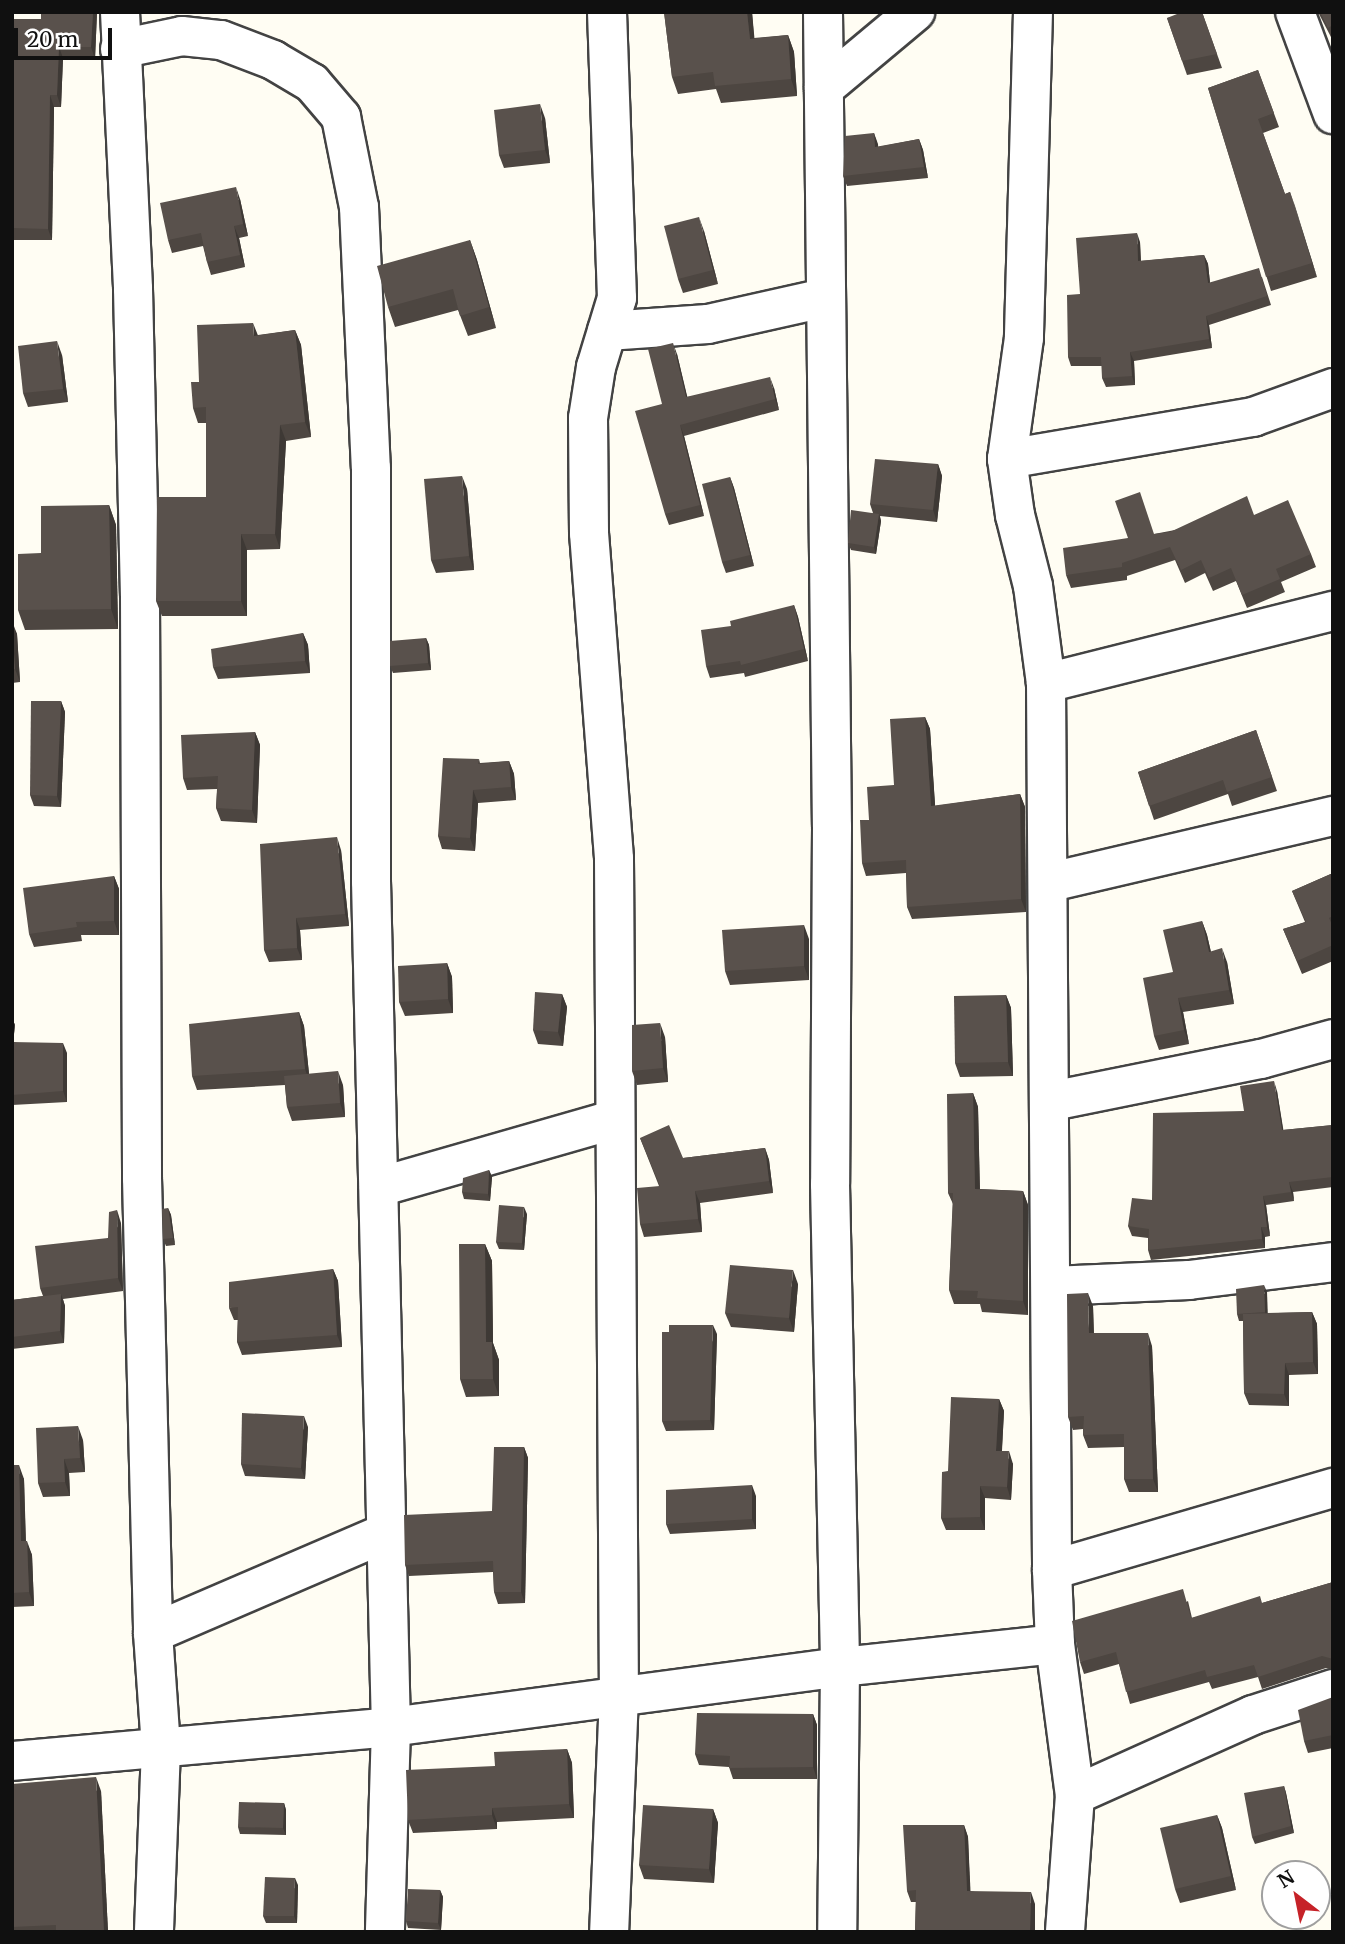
<!DOCTYPE html>
<html>
<head>
<meta charset="utf-8">
<style>
	body { margin:0 }
	#map { position:relative; width:1345px; height:1944px; overflow:hidden; background:#fffdf3; font-family:Merriweather,serif }
	div>[style] { position:absolute }
	.roads { filter:drop-shadow(2px 0 #434343) drop-shadow(-2px 0 #434343) drop-shadow(0 2px #434343) drop-shadow(0 -2px #434343) }
	.minor>* { height:38px; margin:-19px; padding:0 19px; transform-origin:19px; border-radius:19px; background:#fff }
	.wall>* { inset:0; background:#4d4641 }
	.shaded-wall>* { inset:0; background:#3e3935 }
	.building>* { inset:0; background:#59514c }
	span { translate:-50% -50%; white-space:nowrap; text-align:center; line-height:1.15; -webkit-text-stroke:7px #fff; paint-order:stroke }
	.frame { position:absolute; inset:0; border:14px solid #101010; pointer-events:none }
	.north { position:absolute; left:1261px; top:1860px; width:70px; height:70px; box-sizing:border-box; background:#fff; border:2px solid #9f9f9f; border-radius:50%; rotate:328deg; font-size:19px; font-weight:700; line-height:28px; text-align:center; color:#101010 }
	.north::after { content:''; display:block; margin:auto; width:24px; height:32px; background:#c62228; clip-path:polygon(50% 0,100% 100%,50% 72%,0 100%) }
	.scale { position:absolute; left:14px; top:28px; width:98px; height:32px; box-sizing:border-box; border:4px solid #101010; border-top:0; padding-left:9px; font-size:21px; line-height:24px; white-space:nowrap; color:#101010; -webkit-text-stroke:5px #fff; paint-order:stroke }
</style>
</head>
<body>
<div id="map">
	<div class="roads">
		<div class="minor">
			<div style="left:120px;top:12px;width:277px;rotate:87.3deg"></div>
			<div style="left:133px;top:289px;width:308px;rotate:88.7deg"></div>
			<div style="left:140px;top:597px;width:581px;rotate:89.8deg"></div>
			<div style="left:142px;top:1178px;width:455px;rotate:88.6deg"></div>
			<div style="left:153px;top:1633px;width:115px;rotate:86deg"></div>
			<div style="left:161px;top:1748px;width:184px;rotate:92.2deg"></div>
			<div style="left:607px;top:12px;width:286px;rotate:88deg"></div>
			<div style="left:617px;top:298px;width:72px;rotate:106.9deg"></div>
			<div style="left:596px;top:367px;width:52px;rotate:98.9deg"></div>
			<div style="left:588px;top:418px;width:115px;rotate:89.5deg"></div>
			<div style="left:589px;top:533px;width:327px;rotate:85.6deg"></div>
			<div style="left:614px;top:859px;width:837px;rotate:89.66deg"></div>
			<div style="left:619px;top:1696px;width:236px;rotate:92.4deg"></div>
			<div style="left:823px;top:12px;width:815px;rotate:89.37deg"></div>
			<div style="left:832px;top:827px;width:357px;rotate:90.3deg"></div>
			<div style="left:830px;top:1184px;width:483px;rotate:88.8deg"></div>
			<div style="left:840px;top:1667px;width:265px;rotate:90.6deg"></div>
			<div style="left:1033px;top:12px;width:326px;rotate:91.6deg"></div>
			<div style="left:1024px;top:338px;width:122px;rotate:98deg"></div>
			<div style="left:1007px;top:459px;width:57px;rotate:81.9deg"></div>
			<div style="left:1015px;top:515px;width:73px;rotate:75.8deg"></div>
			<div style="left:1033px;top:586px;width:98px;rotate:82.4deg"></div>
			<div style="left:1046px;top:683px;width:887px;rotate:89.61deg"></div>
			<div style="left:1052px;top:1570px;width:74px;rotate:87.7deg"></div>
			<div style="left:1055px;top:1644px;width:152px;rotate:82.5deg"></div>
			<div style="left:1075px;top:1795px;width:137px;rotate:94.2deg"></div>
			<div style="left:1295px;top:12px;width:109px;rotate:69.6deg"></div>
			<div style="left:120px;top:49px;width:63px;rotate:-11.8deg"></div>
			<div style="left:182px;top:36px;width:39px;rotate:6deg"></div>
			<div style="left:221px;top:40px;width:56px;rotate:21deg"></div>
			<div style="left:273px;top:60px;width:45px;rotate:30.5deg"></div>
			<div style="left:312px;top:83px;width:45px;rotate:49.5deg"></div>
			<div style="left:341px;top:117px;width:92px;rotate:78.7deg"></div>
			<div style="left:359px;top:207px;width:261px;rotate:87.4deg"></div>
			<div style="left:371px;top:468px;width:413px;rotate:90deg"></div>
			<div style="left:371px;top:881px;width:846px;rotate:88.65deg"></div>
			<div style="left:391px;top:1727px;width:205px;rotate:91.7deg"></div>
			<div style="left:824px;top:88px;width:119px;rotate:-39.9deg"></div>
			<div style="left:607px;top:331px;width:101px;rotate:-4deg"></div>
			<div style="left:708px;top:324px;width:119px;rotate:-12.6deg"></div>
			<div style="left:1007px;top:459px;width:250px;rotate:-9.7deg"></div>
			<div style="left:1253px;top:417px;width:85px;rotate:-19.9deg"></div>
			<div style="left:1046px;top:683px;width:296px;rotate:-14.1deg"></div>
			<div style="left:1051px;top:882px;width:290px;rotate:-13.2deg"></div>
			<div style="left:1052px;top:1101px;width:213px;rotate:-11.4deg"></div>
			<div style="left:1261px;top:1059px;width:75px;rotate:-15.5deg"></div>
			<div style="left:379px;top:1187px;width:242px;rotate:-16deg"></div>
			<div style="left:1052px;top:1286px;width:137px;rotate:-2.5deg"></div>
			<div style="left:1189px;top:1280px;width:145px;rotate:-7.1deg"></div>
			<div style="left:1052px;top:1570px;width:293px;rotate:-16.3deg"></div>
			<div style="left:153px;top:1633px;width:255px;rotate:-23.3deg"></div>
			<div style="left:12px;top:1761px;width:381px;rotate:-5.1deg"></div>
			<div style="left:391px;top:1727px;width:453px;rotate:-7.6deg"></div>
			<div style="left:840px;top:1667px;width:216px;rotate:-6.1deg"></div>
			<div style="left:1075px;top:1795px;width:195px;rotate:-24.2deg"></div>
			<div style="left:1253px;top:1715px;width:84px;rotate:-18deg"></div>
		</div>
	</div>
	<div class="wall">
		<div style="clip-path:polygon(41px 12px,97px 12px,95px 59px,63px 58px,61px 107px,54px 107px,52px 240px,12px 240px,12px 19px,41px 19px)"></div>
		<div style="clip-path:polygon(664px 12px,752px 12px,754px 38px,788px 35px,794px 52px,797px 96px,721px 103px,716px 89px,678px 94px,672px 77px)"></div>
		<div style="clip-path:polygon(1202px 12px,1222px 68px,1187px 75px,1167px 18px)"></div>
		<div style="clip-path:polygon(1318px 12px,1333px 12px,1333px 39px,1332px 39px)"></div>
		<div style="clip-path:polygon(1258px 70px,1279px 127px,1263px 133px,1285px 194px,1290px 192px,1317px 277px,1271px 291px,1208px 88px)"></div>
		<div style="clip-path:polygon(545px 118px,550px 163px,504px 168px,499px 155px)"></div>
		<div style="clip-path:polygon(874px 133px,878px 147px,919px 139px,923px 150px,928px 178px,847px 186px,843px 176px)"></div>
		<div style="clip-path:polygon(240px 199px,248px 236px,239px 238px,245px 267px,211px 275px,207px 262px,203px 246px,172px 253px,168px 240px)"></div>
		<div style="clip-path:polygon(704px 231px,718px 284px,683px 293px,678px 279px)"></div>
		<div style="clip-path:polygon(470px 240px,477px 260px,496px 328px,468px 336px,458px 310px,395px 327px,388px 307px)"></div>
		<div style="clip-path:polygon(1140px 242px,1141px 261px,1204px 255px,1208px 264px,1210px 283px,1262px 277px,1271px 305px,1209px 325px,1212px 348px,1134px 361px,1135px 385px,1106px 387px,1102px 378px,1102px 366px,1071px 366px,1068px 357px,1080px 294px)"></div>
		<div style="clip-path:polygon(295px 330px,301px 345px,311px 437px,286px 441px,280px 549px,247px 550px,247px 616px,162px 616px,156px 601px,206px 497px,206px 423px,198px 423px,193px 408px,199px 382px,258px 335px)"></div>
		<div style="clip-path:polygon(677px 354px,687px 397px,774px 388px,779px 410px,684px 436px,704px 516px,669px 525px,665px 514px,662px 404px)"></div>
		<div style="clip-path:polygon(62px 355px,68px 402px,28px 407px,23px 393px)"></div>
		<div style="clip-path:polygon(938px 464px,942px 476px,937px 522px,880px 516px,881px 521px,876px 554px,851px 550px,848px 543px,873px 513px,870px 504px)"></div>
		<div style="clip-path:polygon(730px 477px,734px 488px,754px 566px,726px 573px,722px 562px)"></div>
		<div style="clip-path:polygon(467px 489px,474px 570px,436px 573px,431px 560px)"></div>
		<div style="clip-path:polygon(109px 505px,116px 525px,118px 629px,25px 630px,18px 610px,41px 553px)"></div>
		<div style="clip-path:polygon(1254px 515px,1311px 554px,1316px 567px,1281px 582px,1285px 592px,1247px 608px,1236px 581px,1213px 591px,1205px 573px,1185px 583px,1175px 560px,1127px 576px,1127px 580px,1071px 588px,1066px 575px,1154px 534px)"></div>
		<div style="clip-path:polygon(794px 605px,798px 617px,808px 661px,745px 677px,744px 673px,710px 678px,706px 666px)"></div>
		<div style="clip-path:polygon(12px 625px,17px 634px,20px 682px,12px 683px)"></div>
		<div style="clip-path:polygon(303px 633px,308px 645px,310px 673px,218px 679px,213px 667px)"></div>
		<div style="clip-path:polygon(426px 638px,429px 645px,431px 670px,393px 673px,390px 666px)"></div>
		<div style="clip-path:polygon(61px 701px,65px 712px,61px 807px,34px 806px,30px 795px)"></div>
		<div style="clip-path:polygon(925px 717px,930px 729px,935px 806px,1020px 794px,1025px 807px,1026px 912px,912px 919px,907px 907px,906px 873px,866px 876px,862px 863px,869px 820px,894px 785px)"></div>
		<div style="clip-path:polygon(1256px 730px,1277px 791px,1232px 806px,1228px 794px,1154px 820px,1138px 772px)"></div>
		<div style="clip-path:polygon(255px 732px,260px 745px,257px 823px,221px 821px,216px 808px,217px 789px,187px 790px,183px 778px)"></div>
		<div style="clip-path:polygon(479px 759px,480px 763px,509px 761px,514px 774px,516px 800px,478px 803px,475px 851px,442px 849px,438px 836px)"></div>
		<div style="clip-path:polygon(341px 850px,349px 926px,300px 930px,302px 960px,269px 962px,264px 950px)"></div>
		<div style="clip-path:polygon(1333px 873px,1333px 961px,1302px 974px,1283px 929px,1305px 922px,1292px 891px)"></div>
		<div style="clip-path:polygon(114px 876px,119px 889px,119px 935px,81px 935px,82px 941px,34px 947px,29px 934px)"></div>
		<div style="clip-path:polygon(1202px 921px,1207px 935px,1211px 952px,1227px 962px,1234px 1004px,1183px 1012px,1189px 1044px,1159px 1050px,1154px 1036px,1173px 972px)"></div>
		<div style="clip-path:polygon(809px 939px,809px 980px,730px 985px,725px 971px)"></div>
		<div style="clip-path:polygon(447px 963px,452px 977px,453px 1013px,405px 1016px,399px 1002px)"></div>
		<div style="clip-path:polygon(562px 994px,567px 1007px,563px 1046px,538px 1044px,533px 1030px)"></div>
		<div style="clip-path:polygon(1006px 995px,1011px 1008px,1013px 1076px,960px 1077px,955px 1063px)"></div>
		<div style="clip-path:polygon(299px 1012px,304px 1026px,309px 1074px,343px 1085px,345px 1117px,292px 1121px,287px 1107px,285px 1085px,197px 1090px,192px 1076px)"></div>
		<div style="clip-path:polygon(12px 1018px,15px 1025px,13px 1042px,67px 1053px,67px 1102px,12px 1105px)"></div>
		<div style="clip-path:polygon(665px 1037px,668px 1082px,637px 1085px,632px 1071px)"></div>
		<div style="clip-path:polygon(1277px 1091px,1283px 1130px,1333px 1125px,1333px 1187px,1293px 1192px,1294px 1201px,1266px 1205px,1270px 1236px,1265px 1237px,1265px 1248px,1151px 1260px,1148px 1250px,1148px 1238px,1132px 1236px,1128px 1226px,1152px 1200px,1244px 1111px)"></div>
		<div style="clip-path:polygon(973px 1093px,978px 1107px,980px 1189px,1023px 1191px,1028px 1205px,1028px 1315px,982px 1312px,980px 1304px,954px 1304px,949px 1290px,953px 1204px,948px 1193px)"></div>
		<div style="clip-path:polygon(640px 1138px,683px 1158px,765px 1148px,769px 1160px,773px 1193px,700px 1203px,702px 1232px,644px 1237px,640px 1224px,659px 1186px)"></div>
		<div style="clip-path:polygon(489px 1170px,492px 1177px,490px 1201px,464px 1199px,462px 1192px)"></div>
		<div style="clip-path:polygon(168px 1208px,171px 1215px,175px 1245px,166px 1246px,163px 1239px)"></div>
		<div style="clip-path:polygon(527px 1214px,524px 1250px,499px 1249px,496px 1242px)"></div>
		<div style="clip-path:polygon(121px 1223px,123px 1291px,63px 1299px,65px 1306px,64px 1343px,12px 1349px,12px 1300px,43px 1296px,40px 1288px,108px 1238px)"></div>
		<div style="clip-path:polygon(485px 1244px,492px 1261px,493px 1343px,499px 1360px,499px 1396px,466px 1397px,460px 1379px)"></div>
		<div style="clip-path:polygon(333px 1269px,338px 1281px,342px 1347px,242px 1355px,237px 1342px,238px 1320px,234px 1320px,229px 1308px)"></div>
		<div style="clip-path:polygon(798px 1284px,794px 1332px,731px 1327px,725px 1313px)"></div>
		<div style="clip-path:polygon(1267px 1292px,1267px 1313px,1312px 1312px,1317px 1324px,1318px 1374px,1289px 1375px,1289px 1406px,1249px 1405px,1244px 1393px,1243px 1321px,1239px 1321px,1237px 1314px)"></div>
		<div style="clip-path:polygon(1093px 1306px,1094px 1333px,1152px 1346px,1158px 1492px,1129px 1492px,1124px 1479px,1124px 1447px,1088px 1448px,1083px 1435px,1083px 1429px,1073px 1430px,1068px 1417px)"></div>
		<div style="clip-path:polygon(717px 1334px,714px 1430px,666px 1431px,662px 1421px)"></div>
		<div style="clip-path:polygon(999px 1399px,1004px 1411px,1002px 1451px,1013px 1464px,1011px 1500px,985px 1498px,985px 1530px,946px 1530px,941px 1518px,948px 1471px)"></div>
		<div style="clip-path:polygon(308px 1427px,305px 1479px,245px 1476px,241px 1464px)"></div>
		<div style="clip-path:polygon(83px 1440px,85px 1472px,69px 1473px,70px 1496px,43px 1497px,38px 1483px)"></div>
		<div style="clip-path:polygon(524px 1447px,528px 1458px,525px 1603px,498px 1604px,494px 1592px,493px 1572px,409px 1576px,405px 1565px,492px 1511px)"></div>
		<div style="clip-path:polygon(12px 1465px,24px 1479px,26px 1541px,32px 1555px,34px 1606px,12px 1607px)"></div>
		<div style="clip-path:polygon(756px 1496px,756px 1529px,670px 1534px,666px 1524px)"></div>
		<div style="clip-path:polygon(1333px 1582px,1333px 1669px,1326px 1668px,1262px 1689px,1258px 1677px,1212px 1689px,1209px 1682px,1130px 1704px,1119px 1664px,1084px 1674px,1080px 1662px,1188px 1601px,1192px 1618px,1262px 1603px)"></div>
		<div style="clip-path:polygon(1333px 1697px,1333px 1748px,1308px 1753px,1304px 1741px)"></div>
		<div style="clip-path:polygon(813px 1714px,817px 1725px,817px 1779px,733px 1779px,729px 1767px,699px 1765px,695px 1754px)"></div>
		<div style="clip-path:polygon(567px 1749px,572px 1763px,574px 1818px,497px 1822px,497px 1829px,413px 1833px,408px 1820px,495px 1766px)"></div>
		<div style="clip-path:polygon(12px 1784px,101px 1791px,108px 1932px,12px 1932px)"></div>
		<div style="clip-path:polygon(1284px 1786px,1286px 1793px,1294px 1833px,1255px 1844px,1252px 1837px)"></div>
		<div style="clip-path:polygon(284px 1803px,286px 1810px,286px 1835px,240px 1834px,238px 1827px)"></div>
		<div style="clip-path:polygon(713px 1809px,718px 1823px,714px 1883px,644px 1879px,639px 1865px)"></div>
		<div style="clip-path:polygon(1217px 1815px,1222px 1828px,1236px 1890px,1180px 1903px,1175px 1889px)"></div>
		<div style="clip-path:polygon(964px 1825px,968px 1837px,970px 1891px,1035px 1904px,1035px 1932px,915px 1932px,916px 1902px,911px 1902px,907px 1891px)"></div>
		<div style="clip-path:polygon(298px 1885px,297px 1923px,266px 1923px,263px 1916px)"></div>
		<div style="clip-path:polygon(440px 1890px,443px 1897px,441px 1930px,408px 1928px,406px 1921px)"></div>
	</div>
	<div class="shaded-wall">
		<div style="clip-path:polygon(93px 12px,97px 12px,95px 59px,91px 47px)"></div>
		<div style="clip-path:polygon(747px 12px,752px 12px,756px 55px,750px 39px)"></div>
		<div style="clip-path:polygon(788px 35px,794px 52px,797px 96px,791px 79px)"></div>
		<div style="clip-path:polygon(59px 47px,63px 58px,61px 107px,57px 95px)"></div>
		<div style="clip-path:polygon(50px 95px,54px 107px,52px 240px,48px 229px)"></div>
		<div style="clip-path:polygon(540px 104px,545px 118px,550px 163px,545px 150px)"></div>
		<div style="clip-path:polygon(874px 133px,878px 144px,879px 158px,875px 147px)"></div>
		<div style="clip-path:polygon(919px 139px,923px 150px,928px 178px,924px 167px)"></div>
		<div style="clip-path:polygon(236px 187px,240px 199px,248px 236px,243px 224px)"></div>
		<div style="clip-path:polygon(1290px 192px,1295px 206px,1317px 277px,1312px 263px)"></div>
		<div style="clip-path:polygon(699px 217px,704px 231px,718px 284px,713px 270px)"></div>
		<div style="clip-path:polygon(234px 226px,239px 238px,245px 267px,240px 255px)"></div>
		<div style="clip-path:polygon(1137px 233px,1140px 242px,1141px 270px,1138px 261px)"></div>
		<div style="clip-path:polygon(470px 240px,477px 260px,496px 328px,489px 307px)"></div>
		<div style="clip-path:polygon(1204px 255px,1208px 264px,1211px 292px,1208px 283px)"></div>
		<div style="clip-path:polygon(1206px 316px,1209px 325px,1212px 348px,1209px 339px)"></div>
		<div style="clip-path:polygon(253px 323px,259px 338px,254px 336px)"></div>
		<div style="clip-path:polygon(295px 330px,301px 345px,311px 437px,305px 422px)"></div>
		<div style="clip-path:polygon(57px 341px,62px 355px,68px 402px,63px 389px)"></div>
		<div style="clip-path:polygon(673px 343px,677px 354px,690px 408px,686px 397px)"></div>
		<div style="clip-path:polygon(1130px 352px,1134px 361px,1135px 385px,1132px 376px)"></div>
		<div style="clip-path:polygon(770px 377px,774px 388px,779px 410px,775px 399px)"></div>
		<div style="clip-path:polygon(280px 425px,286px 441px,280px 549px,275px 534px)"></div>
		<div style="clip-path:polygon(680px 425px,684px 436px,704px 516px,700px 505px)"></div>
		<div style="clip-path:polygon(938px 464px,942px 476px,937px 522px,933px 510px)"></div>
		<div style="clip-path:polygon(462px 476px,467px 489px,474px 570px,469px 556px)"></div>
		<div style="clip-path:polygon(730px 477px,734px 488px,754px 566px,750px 555px)"></div>
		<div style="clip-path:polygon(109px 505px,116px 525px,118px 629px,111px 609px)"></div>
		<div style="clip-path:polygon(879px 514px,881px 521px,876px 554px,874px 547px)"></div>
		<div style="clip-path:polygon(241px 534px,247px 550px,247px 616px,241px 601px)"></div>
		<div style="clip-path:polygon(794px 605px,798px 617px,808px 661px,804px 649px)"></div>
		<div style="clip-path:polygon(12px 621px,17px 634px,20px 682px,15px 669px)"></div>
		<div style="clip-path:polygon(303px 633px,308px 645px,310px 673px,305px 661px)"></div>
		<div style="clip-path:polygon(426px 638px,429px 645px,431px 670px,428px 663px)"></div>
		<div style="clip-path:polygon(61px 701px,65px 712px,61px 807px,57px 796px)"></div>
		<div style="clip-path:polygon(925px 717px,930px 729px,936px 819px,931px 806px)"></div>
		<div style="clip-path:polygon(255px 732px,260px 745px,257px 823px,252px 810px)"></div>
		<div style="clip-path:polygon(509px 761px,514px 774px,516px 800px,511px 787px)"></div>
		<div style="clip-path:polygon(473px 790px,478px 803px,475px 851px,470px 838px)"></div>
		<div style="clip-path:polygon(1020px 794px,1025px 807px,1026px 912px,1021px 899px)"></div>
		<div style="clip-path:polygon(337px 837px,341px 850px,349px 926px,345px 914px)"></div>
		<div style="clip-path:polygon(114px 876px,119px 889px,119px 935px,114px 921px)"></div>
		<div style="clip-path:polygon(296px 918px,300px 930px,302px 960px,297px 948px)"></div>
		<div style="clip-path:polygon(1202px 921px,1207px 935px,1214px 966px,1209px 952px)"></div>
		<div style="clip-path:polygon(804px 925px,809px 939px,809px 980px,804px 966px)"></div>
		<div style="clip-path:polygon(1222px 948px,1227px 962px,1234px 1004px,1229px 990px)"></div>
		<div style="clip-path:polygon(447px 963px,452px 977px,453px 1013px,448px 999px)"></div>
		<div style="clip-path:polygon(562px 994px,567px 1007px,563px 1046px,558px 1032px)"></div>
		<div style="clip-path:polygon(1006px 995px,1011px 1008px,1013px 1076px,1008px 1062px)"></div>
		<div style="clip-path:polygon(1178px 998px,1183px 1012px,1189px 1044px,1184px 1030px)"></div>
		<div style="clip-path:polygon(299px 1012px,304px 1026px,310px 1083px,305px 1069px)"></div>
		<div style="clip-path:polygon(12px 1018px,15px 1025px,12px 1053px)"></div>
		<div style="clip-path:polygon(660px 1023px,665px 1037px,668px 1082px,663px 1068px)"></div>
		<div style="clip-path:polygon(63px 1043px,67px 1053px,67px 1102px,63px 1091px)"></div>
		<div style="clip-path:polygon(338px 1071px,343px 1085px,345px 1117px,340px 1103px)"></div>
		<div style="clip-path:polygon(1274px 1081px,1277px 1091px,1285px 1140px,1282px 1130px)"></div>
		<div style="clip-path:polygon(973px 1093px,978px 1107px,980px 1202px,975px 1189px)"></div>
		<div style="clip-path:polygon(765px 1148px,769px 1160px,773px 1193px,769px 1181px)"></div>
		<div style="clip-path:polygon(489px 1170px,492px 1177px,490px 1201px,488px 1194px)"></div>
		<div style="clip-path:polygon(1289px 1182px,1293px 1192px,1294px 1201px,1291px 1192px)"></div>
		<div style="clip-path:polygon(695px 1191px,700px 1203px,702px 1232px,698px 1219px)"></div>
		<div style="clip-path:polygon(1023px 1191px,1028px 1205px,1028px 1315px,1023px 1301px)"></div>
		<div style="clip-path:polygon(1263px 1196px,1266px 1205px,1270px 1236px,1267px 1227px)"></div>
		<div style="clip-path:polygon(524px 1207px,527px 1214px,524px 1250px,522px 1243px)"></div>
		<div style="clip-path:polygon(168px 1208px,171px 1215px,175px 1245px,173px 1238px)"></div>
		<div style="clip-path:polygon(117px 1210px,121px 1223px,123px 1291px,118px 1278px)"></div>
		<div style="clip-path:polygon(1261px 1227px,1265px 1237px,1265px 1248px,1262px 1239px)"></div>
		<div style="clip-path:polygon(485px 1244px,492px 1261px,493px 1343px,499px 1360px,499px 1396px,493px 1379px,486px 1342px)"></div>
		<div style="clip-path:polygon(333px 1269px,338px 1281px,342px 1347px,337px 1335px)"></div>
		<div style="clip-path:polygon(793px 1270px,798px 1284px,794px 1332px,789px 1318px)"></div>
		<div style="clip-path:polygon(1264px 1285px,1267px 1292px,1268px 1319px,1265px 1312px)"></div>
		<div style="clip-path:polygon(1088px 1293px,1093px 1306px,1094px 1346px,1089px 1333px)"></div>
		<div style="clip-path:polygon(61px 1294px,65px 1306px,64px 1343px,60px 1331px)"></div>
		<div style="clip-path:polygon(1312px 1312px,1317px 1324px,1318px 1374px,1313px 1362px)"></div>
		<div style="clip-path:polygon(713px 1325px,717px 1334px,714px 1430px,710px 1420px)"></div>
		<div style="clip-path:polygon(1148px 1333px,1152px 1346px,1158px 1492px,1153px 1479px)"></div>
		<div style="clip-path:polygon(1285px 1363px,1289px 1375px,1289px 1406px,1284px 1394px)"></div>
		<div style="clip-path:polygon(999px 1399px,1004px 1411px,1001px 1464px,996px 1451px)"></div>
		<div style="clip-path:polygon(304px 1416px,308px 1427px,305px 1479px,301px 1468px)"></div>
		<div style="clip-path:polygon(78px 1426px,83px 1440px,85px 1472px,80px 1458px)"></div>
		<div style="clip-path:polygon(524px 1447px,528px 1458px,525px 1603px,521px 1592px)"></div>
		<div style="clip-path:polygon(1009px 1451px,1013px 1464px,1011px 1500px,1007px 1487px)"></div>
		<div style="clip-path:polygon(64px 1459px,69px 1473px,70px 1496px,65px 1482px)"></div>
		<div style="clip-path:polygon(19px 1465px,24px 1479px,26px 1555px,21px 1541px)"></div>
		<div style="clip-path:polygon(752px 1485px,756px 1496px,756px 1529px,752px 1519px)"></div>
		<div style="clip-path:polygon(980px 1486px,985px 1498px,985px 1530px,980px 1517px)"></div>
		<div style="clip-path:polygon(27px 1541px,32px 1555px,34px 1606px,29px 1592px)"></div>
		<div style="clip-path:polygon(813px 1714px,817px 1725px,817px 1779px,813px 1767px)"></div>
		<div style="clip-path:polygon(567px 1749px,572px 1763px,574px 1818px,569px 1804px)"></div>
		<div style="clip-path:polygon(96px 1777px,101px 1791px,108px 1932px,104px 1932px)"></div>
		<div style="clip-path:polygon(1284px 1786px,1286px 1793px,1294px 1833px,1291px 1826px)"></div>
		<div style="clip-path:polygon(284px 1803px,286px 1810px,286px 1835px,283px 1828px)"></div>
		<div style="clip-path:polygon(492px 1808px,497px 1822px,497px 1829px,492px 1815px)"></div>
		<div style="clip-path:polygon(713px 1809px,718px 1823px,714px 1883px,709px 1869px)"></div>
		<div style="clip-path:polygon(1217px 1815px,1222px 1828px,1236px 1890px,1231px 1876px)"></div>
		<div style="clip-path:polygon(964px 1825px,968px 1837px,971px 1902px,967px 1891px)"></div>
		<div style="clip-path:polygon(295px 1878px,298px 1885px,297px 1923px,294px 1916px)"></div>
		<div style="clip-path:polygon(440px 1890px,443px 1897px,441px 1930px,438px 1923px)"></div>
		<div style="clip-path:polygon(1031px 1892px,1035px 1904px,1035px 1932px,1030px 1932px)"></div>
	</div>
	<div class="building">
		<div style="clip-path:polygon(41px 12px,93px 12px,91px 47px,59px 47px,57px 95px,50px 95px,48px 229px,12px 228px,12px 19px,41px 19px)"></div>
		<div style="clip-path:polygon(664px 12px,747px 12px,750px 39px,788px 35px,791px 79px,715px 86px,713px 72px,672px 77px)"></div>
		<div style="clip-path:polygon(1182px 12px,1202px 12px,1217px 54px,1182px 61px,1167px 18px)"></div>
		<div style="clip-path:polygon(1320px 12px,1333px 12px,1333px 25px,1328px 28px)"></div>
		<div style="clip-path:polygon(1258px 70px,1274px 113px,1258px 119px,1285px 194px,1290px 192px,1312px 263px,1266px 277px,1208px 88px)"></div>
		<div style="clip-path:polygon(540px 104px,545px 150px,499px 155px,494px 110px)"></div>
		<div style="clip-path:polygon(874px 133px,875px 147px,919px 139px,924px 167px,843px 176px,845px 136px)"></div>
		<div style="clip-path:polygon(236px 187px,243px 224px,234px 226px,240px 255px,207px 262px,201px 233px,168px 240px,160px 203px)"></div>
		<div style="clip-path:polygon(699px 217px,713px 270px,678px 279px,664px 226px)"></div>
		<div style="clip-path:polygon(1137px 233px,1138px 261px,1204px 255px,1208px 283px,1259px 268px,1267px 296px,1206px 316px,1209px 339px,1130px 352px,1132px 376px,1102px 378px,1101px 357px,1068px 357px,1067px 295px,1080px 294px,1076px 238px)"></div>
		<div style="clip-path:polygon(470px 240px,489px 307px,460px 316px,453px 289px,388px 307px,377px 266px)"></div>
		<div style="clip-path:polygon(253px 323px,254px 336px,295px 330px,305px 422px,280px 425px,275px 534px,241px 534px,241px 601px,156px 601px,157px 497px,206px 497px,206px 407px,193px 408px,191px 382px,199px 382px,197px 325px)"></div>
		<div style="clip-path:polygon(57px 341px,63px 389px,23px 393px,18px 346px)"></div>
		<div style="clip-path:polygon(673px 343px,686px 397px,770px 377px,775px 399px,680px 425px,700px 505px,665px 514px,635px 411px,662px 404px,648px 349px)"></div>
		<div style="clip-path:polygon(875px 459px,938px 464px,933px 510px,870px 504px)"></div>
		<div style="clip-path:polygon(462px 476px,469px 556px,431px 560px,424px 479px)"></div>
		<div style="clip-path:polygon(730px 477px,750px 555px,722px 562px,702px 484px)"></div>
		<div style="clip-path:polygon(1140px 492px,1154px 534px,1170px 532px,1247px 496px,1254px 515px,1288px 500px,1311px 554px,1276px 569px,1280px 579px,1242px 595px,1231px 568px,1209px 578px,1201px 560px,1181px 570px,1170px 547px,1122px 563px,1122px 567px,1066px 575px,1063px 548px,1128px 538px,1115px 501px)"></div>
		<div style="clip-path:polygon(109px 505px,111px 609px,18px 610px,18px 554px,41px 553px,41px 506px)"></div>
		<div style="clip-path:polygon(851px 510px,879px 514px,874px 547px,848px 543px)"></div>
		<div style="clip-path:polygon(794px 605px,804px 649px,741px 665px,740px 661px,706px 666px,701px 630px,731px 626px,730px 621px)"></div>
		<div style="clip-path:polygon(12px 625px,15px 669px,12px 669px)"></div>
		<div style="clip-path:polygon(303px 633px,305px 661px,213px 667px,211px 649px)"></div>
		<div style="clip-path:polygon(426px 638px,428px 663px,390px 666px,390px 641px)"></div>
		<div style="clip-path:polygon(31px 701px,61px 701px,57px 796px,30px 795px)"></div>
		<div style="clip-path:polygon(925px 717px,931px 806px,1020px 794px,1021px 899px,907px 907px,906px 860px,862px 863px,860px 820px,869px 820px,867px 787px,894px 785px,890px 719px)"></div>
		<div style="clip-path:polygon(1256px 730px,1272px 777px,1227px 792px,1223px 780px,1149px 806px,1138px 772px)"></div>
		<div style="clip-path:polygon(255px 732px,252px 810px,216px 808px,218px 776px,183px 778px,181px 735px)"></div>
		<div style="clip-path:polygon(443px 758px,479px 759px,478px 764px,509px 761px,511px 787px,473px 790px,470px 838px,438px 836px)"></div>
		<div style="clip-path:polygon(337px 837px,345px 914px,296px 918px,297px 948px,264px 950px,260px 844px)"></div>
		<div style="clip-path:polygon(1333px 873px,1333px 916px,1329px 918px,1333px 927px,1333px 945px,1297px 961px,1283px 929px,1306px 922px,1292px 891px)"></div>
		<div style="clip-path:polygon(114px 876px,114px 921px,76px 922px,77px 927px,29px 934px,23px 888px)"></div>
		<div style="clip-path:polygon(1202px 921px,1209px 952px,1222px 948px,1229px 990px,1178px 998px,1184px 1030px,1154px 1036px,1143px 978px,1173px 972px,1163px 930px)"></div>
		<div style="clip-path:polygon(804px 925px,804px 966px,725px 971px,722px 930px)"></div>
		<div style="clip-path:polygon(447px 963px,448px 999px,399px 1002px,398px 966px)"></div>
		<div style="clip-path:polygon(535px 992px,562px 994px,558px 1032px,533px 1030px)"></div>
		<div style="clip-path:polygon(1006px 995px,1008px 1062px,955px 1063px,954px 996px)"></div>
		<div style="clip-path:polygon(299px 1012px,305px 1069px,192px 1076px,189px 1024px)"></div>
		<div style="clip-path:polygon(660px 1023px,663px 1068px,632px 1071px,632px 1025px)"></div>
		<div style="clip-path:polygon(12px 1042px,63px 1043px,63px 1091px,12px 1095px)"></div>
		<div style="clip-path:polygon(338px 1071px,340px 1103px,287px 1107px,284px 1076px)"></div>
		<div style="clip-path:polygon(1274px 1081px,1282px 1130px,1333px 1125px,1333px 1177px,1289px 1182px,1291px 1192px,1263px 1196px,1267px 1227px,1261px 1227px,1262px 1239px,1148px 1250px,1149px 1229px,1128px 1226px,1132px 1198px,1152px 1200px,1153px 1113px,1244px 1111px,1240px 1086px)"></div>
		<div style="clip-path:polygon(973px 1093px,975px 1189px,1023px 1191px,1023px 1301px,977px 1298px,978px 1291px,949px 1290px,953px 1193px,948px 1193px,947px 1094px)"></div>
		<div style="clip-path:polygon(669px 1125px,683px 1158px,765px 1148px,769px 1181px,695px 1191px,698px 1219px,640px 1224px,637px 1188px,660px 1186px,640px 1138px)"></div>
		<div style="clip-path:polygon(489px 1170px,488px 1194px,462px 1192px,463px 1178px)"></div>
		<div style="clip-path:polygon(499px 1205px,524px 1207px,522px 1243px,496px 1242px)"></div>
		<div style="clip-path:polygon(168px 1208px,173px 1238px,163px 1239px,162px 1209px)"></div>
		<div style="clip-path:polygon(117px 1210px,118px 1278px,40px 1288px,35px 1246px,108px 1238px,109px 1212px)"></div>
		<div style="clip-path:polygon(459px 1244px,485px 1244px,486px 1342px,492px 1342px,493px 1379px,460px 1379px)"></div>
		<div style="clip-path:polygon(730px 1265px,793px 1270px,789px 1318px,725px 1313px)"></div>
		<div style="clip-path:polygon(333px 1269px,337px 1335px,237px 1342px,238px 1307px,229px 1308px,229px 1282px)"></div>
		<div style="clip-path:polygon(1264px 1285px,1265px 1312px,1237px 1314px,1236px 1289px)"></div>
		<div style="clip-path:polygon(1088px 1293px,1089px 1333px,1148px 1333px,1153px 1479px,1124px 1479px,1124px 1434px,1083px 1435px,1084px 1416px,1068px 1417px,1067px 1294px)"></div>
		<div style="clip-path:polygon(61px 1294px,60px 1331px,12px 1337px,12px 1300px)"></div>
		<div style="clip-path:polygon(1312px 1312px,1313px 1362px,1285px 1363px,1284px 1394px,1244px 1393px,1243px 1314px)"></div>
		<div style="clip-path:polygon(669px 1325px,713px 1325px,710px 1420px,662px 1421px,662px 1332px,669px 1332px)"></div>
		<div style="clip-path:polygon(951px 1397px,999px 1399px,996px 1451px,1009px 1451px,1007px 1487px,980px 1486px,980px 1517px,941px 1518px,942px 1472px,948px 1471px)"></div>
		<div style="clip-path:polygon(242px 1413px,304px 1416px,301px 1468px,241px 1464px)"></div>
		<div style="clip-path:polygon(78px 1426px,80px 1458px,64px 1459px,65px 1482px,38px 1483px,36px 1428px)"></div>
		<div style="clip-path:polygon(494px 1447px,524px 1447px,521px 1592px,494px 1592px,493px 1561px,405px 1565px,404px 1515px,492px 1511px)"></div>
		<div style="clip-path:polygon(12px 1465px,19px 1465px,21px 1541px,27px 1541px,29px 1592px,12px 1593px)"></div>
		<div style="clip-path:polygon(752px 1485px,752px 1519px,666px 1524px,666px 1490px)"></div>
		<div style="clip-path:polygon(1333px 1582px,1333px 1659px,1322px 1656px,1258px 1677px,1254px 1665px,1207px 1677px,1205px 1670px,1126px 1692px,1116px 1652px,1080px 1662px,1072px 1621px,1183px 1589px,1191px 1618px,1260px 1596px,1262px 1603px)"></div>
		<div style="clip-path:polygon(1333px 1697px,1333px 1735px,1304px 1741px,1298px 1710px)"></div>
		<div style="clip-path:polygon(697px 1713px,813px 1714px,813px 1767px,729px 1768px,730px 1756px,695px 1754px)"></div>
		<div style="clip-path:polygon(567px 1749px,569px 1804px,492px 1808px,492px 1815px,408px 1820px,406px 1770px,495px 1766px,494px 1752px)"></div>
		<div style="clip-path:polygon(96px 1777px,104px 1932px,56px 1932px,56px 1925px,12px 1927px,12px 1784px)"></div>
		<div style="clip-path:polygon(1284px 1786px,1291px 1826px,1252px 1837px,1244px 1793px)"></div>
		<div style="clip-path:polygon(239px 1802px,284px 1803px,283px 1828px,238px 1827px)"></div>
		<div style="clip-path:polygon(643px 1805px,713px 1809px,709px 1869px,639px 1865px)"></div>
		<div style="clip-path:polygon(1217px 1815px,1231px 1876px,1175px 1889px,1160px 1828px)"></div>
		<div style="clip-path:polygon(903px 1825px,964px 1825px,967px 1891px,1031px 1892px,1030px 1932px,915px 1932px,916px 1890px,907px 1891px)"></div>
		<div style="clip-path:polygon(265px 1877px,295px 1878px,294px 1916px,263px 1916px)"></div>
		<div style="clip-path:polygon(408px 1889px,440px 1890px,438px 1923px,406px 1921px)"></div>
	</div>
	<div class="frame"></div>
	<div class="north">N</div>
	<div class="scale">20 m</div>
</div>
</body>
</html>
